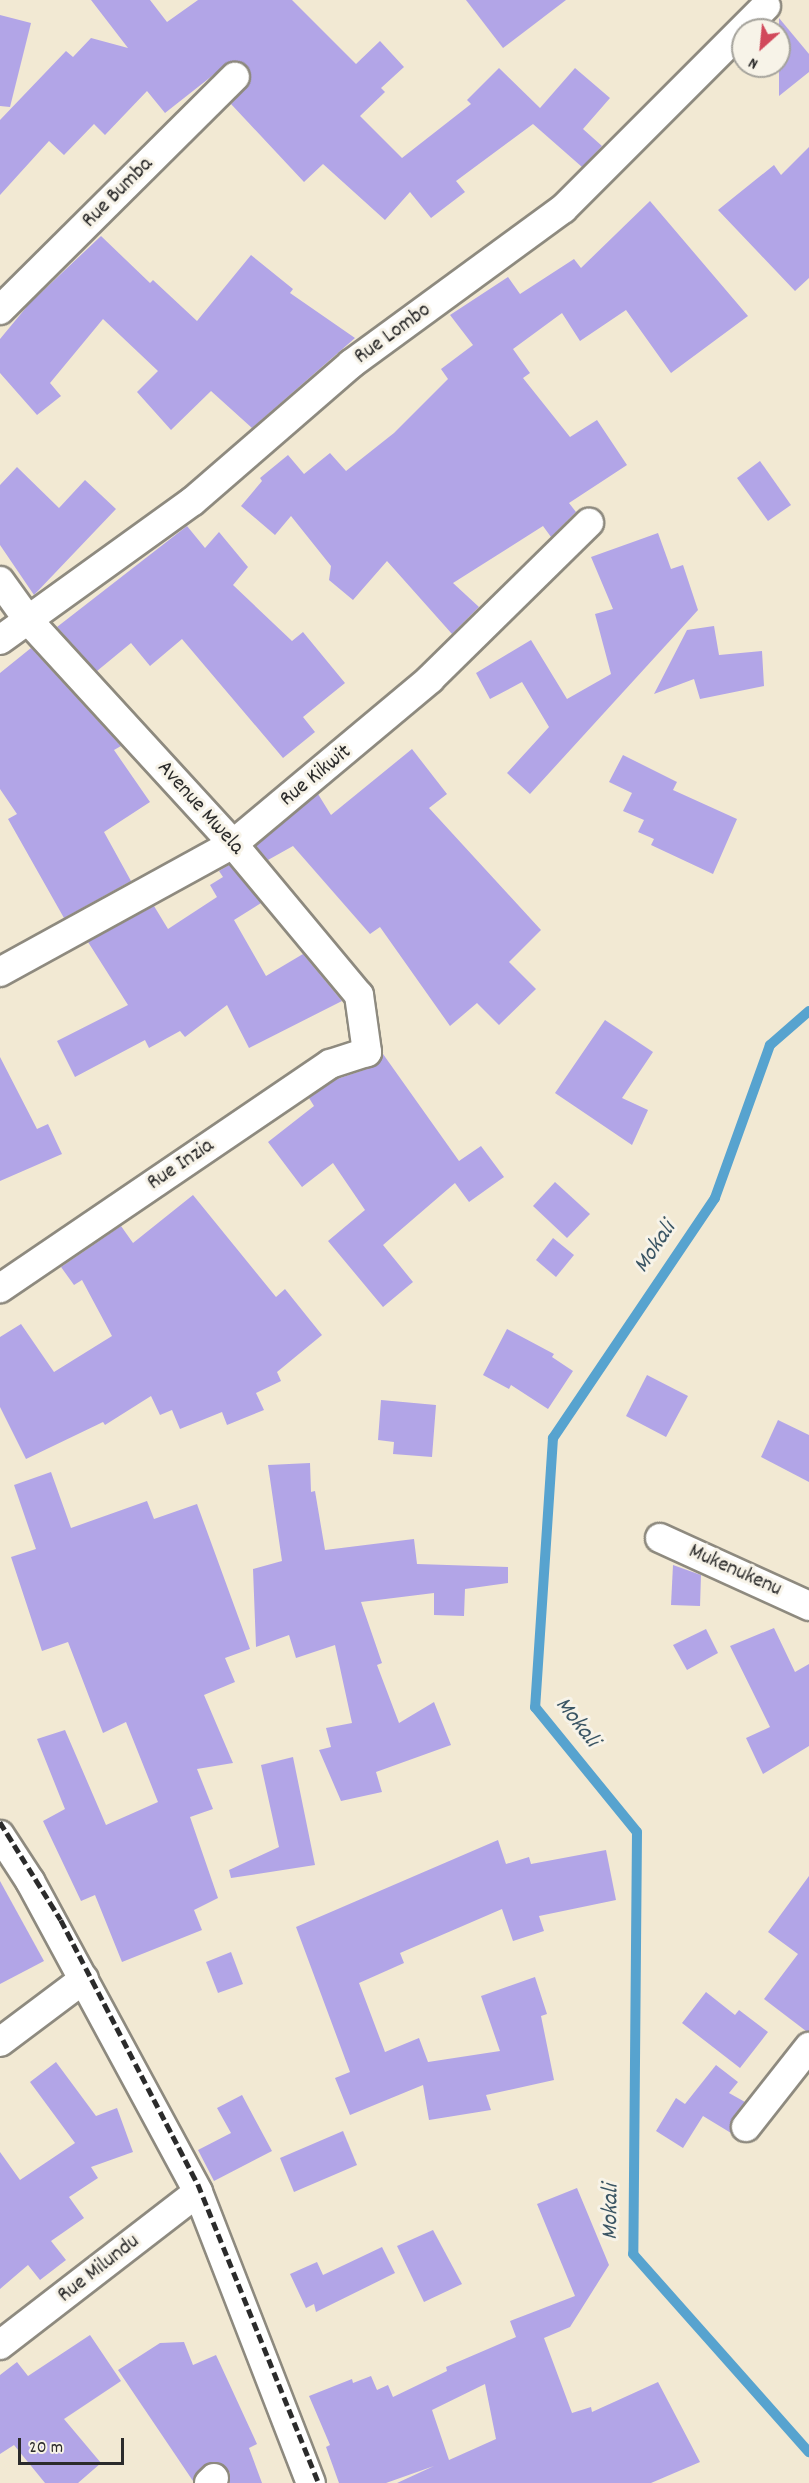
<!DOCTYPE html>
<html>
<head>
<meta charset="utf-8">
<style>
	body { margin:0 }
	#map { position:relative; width:809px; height:2483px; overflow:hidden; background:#f2e9d3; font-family:Dekko,sans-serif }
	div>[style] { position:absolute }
	.stream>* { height:10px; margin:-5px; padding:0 5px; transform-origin:5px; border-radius:5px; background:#57a3cf }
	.building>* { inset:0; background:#b2a5e7 }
	.roads { filter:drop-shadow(2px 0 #8e8a7f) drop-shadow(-2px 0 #8e8a7f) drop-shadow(0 2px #8e8a7f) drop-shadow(0 -2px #8e8a7f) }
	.minor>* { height:28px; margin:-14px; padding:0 14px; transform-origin:14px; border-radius:14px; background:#fff }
	.rail>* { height:4.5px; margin-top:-2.25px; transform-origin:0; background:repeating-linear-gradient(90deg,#2b2b2b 0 9px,transparent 0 13.5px) }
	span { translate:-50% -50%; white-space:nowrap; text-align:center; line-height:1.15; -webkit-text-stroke:6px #f7f3e8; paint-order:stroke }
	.street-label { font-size:22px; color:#2b2b2b }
	.water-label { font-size:24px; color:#3a5564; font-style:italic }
	.north { position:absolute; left:731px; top:18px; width:60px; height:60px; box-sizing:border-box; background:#f7f3e8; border:2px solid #a5a39c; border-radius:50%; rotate:207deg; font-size:16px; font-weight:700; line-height:24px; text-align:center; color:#2b2b2b }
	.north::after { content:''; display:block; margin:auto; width:21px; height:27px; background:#d1495b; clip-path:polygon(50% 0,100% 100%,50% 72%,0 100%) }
	.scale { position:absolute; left:18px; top:2438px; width:106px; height:27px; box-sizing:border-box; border:3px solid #2b2b2b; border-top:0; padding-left:8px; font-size:18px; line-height:21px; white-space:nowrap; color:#2b2b2b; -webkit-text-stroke:4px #f7f3e8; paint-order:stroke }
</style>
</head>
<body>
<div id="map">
	<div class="stream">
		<div style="left:809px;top:1011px;width:52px;rotate:138.9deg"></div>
		<div style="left:770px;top:1045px;width:163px;rotate:109.8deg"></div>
		<div style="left:715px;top:1198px;width:290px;rotate:124deg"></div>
		<div style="left:553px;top:1438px;width:270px;rotate:93.8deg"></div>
		<div style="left:535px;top:1707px;width:161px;rotate:50.8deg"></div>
		<div style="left:637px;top:1832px;width:422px;rotate:90.5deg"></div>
		<div style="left:633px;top:2254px;width:265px;rotate:48.4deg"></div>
	</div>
	<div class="building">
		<div style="clip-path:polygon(91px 0,150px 0,167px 22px,198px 0,292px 0,356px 64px,380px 41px,404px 67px,381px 88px,385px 92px,360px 116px,402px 158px,471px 104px,467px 100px,499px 68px,540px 108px,575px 68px,610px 98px,583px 129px,602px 146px,582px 167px,533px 124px,456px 181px,465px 192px,431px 218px,410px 192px,385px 220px,323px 164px,304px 182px,231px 104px,251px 81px,247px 66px,231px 61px,165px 113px,147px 91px,105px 135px,94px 124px,64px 155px,49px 141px,0 195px,0 120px,66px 51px,73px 57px,91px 38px,128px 48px)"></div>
		<div style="clip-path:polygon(466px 0,566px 0,503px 48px)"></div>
		<div style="clip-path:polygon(0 15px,31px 23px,10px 107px,0 106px)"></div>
		<div style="clip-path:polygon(779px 18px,809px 54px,809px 72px,779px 96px)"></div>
		<div style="clip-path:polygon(809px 147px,809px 278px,795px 291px,718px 210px,774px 165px,781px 175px)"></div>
		<div style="clip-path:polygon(650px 201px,748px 316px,671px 373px,626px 310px,580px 341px,562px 313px,513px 349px,530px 373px,523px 378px,570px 437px,597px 420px,627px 465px,569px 503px,576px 512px,551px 537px,543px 526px,453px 583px,479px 607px,452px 634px,387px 561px,353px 600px,329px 580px,331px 566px,291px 516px,275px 535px,241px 506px,262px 481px,260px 478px,288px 455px,304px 474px,330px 453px,346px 471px,394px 433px,448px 379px,441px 369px,473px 345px,450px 315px,508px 277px,520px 294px,574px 259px,581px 268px)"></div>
		<div style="clip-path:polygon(101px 236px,150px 283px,153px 280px,197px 321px,251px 255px,293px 289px,290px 293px,355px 338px,252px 428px,211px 391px,171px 430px,137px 392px,158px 371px,103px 319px,50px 383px,61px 396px,37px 415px,0 373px,0 339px,29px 304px)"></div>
		<div style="clip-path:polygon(760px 461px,791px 505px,768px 521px,737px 478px)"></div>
		<div style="clip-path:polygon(17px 467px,59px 508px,85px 480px,116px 509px,34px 595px,0 545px,0 485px)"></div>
		<div style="clip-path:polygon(187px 526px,205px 548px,219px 532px,248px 567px,233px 585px,292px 641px,303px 632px,345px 683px,303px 717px,315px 732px,283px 758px,182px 639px,150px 666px,131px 643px,97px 671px,57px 627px)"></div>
		<div style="clip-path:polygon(658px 533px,671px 569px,683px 565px,698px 610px,530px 794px,507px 773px,549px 727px,522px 682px,490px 699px,476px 673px,531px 640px,567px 699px,611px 674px,595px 614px,613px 609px,591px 557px)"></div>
		<div style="clip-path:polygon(714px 626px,719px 655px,762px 651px,764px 686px,700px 699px,694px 679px,654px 694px,687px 630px)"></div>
		<div style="clip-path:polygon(31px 648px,121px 746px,114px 750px,150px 802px,104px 832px,131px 881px,64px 918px,8px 819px,17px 814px,0 789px,0 673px)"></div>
		<div style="clip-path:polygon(412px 749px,447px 794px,429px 808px,541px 930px,509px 962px,536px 989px,499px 1025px,477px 1003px,450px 1026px,380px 927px,370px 934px,293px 846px,268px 860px,256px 846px,318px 794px,331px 815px)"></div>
		<div style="clip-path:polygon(623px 755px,677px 782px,673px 790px,737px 819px,713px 874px,651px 845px,654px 839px,638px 832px,644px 820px,623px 811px,632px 793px,609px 782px)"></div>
		<div style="clip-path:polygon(229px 865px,261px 903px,234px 920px,266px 976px,303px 954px,342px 1001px,249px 1048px,227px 1005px,185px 1037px,180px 1031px,149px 1048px,145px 1040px,75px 1077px,57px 1041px,128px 1005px,88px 942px,154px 906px,168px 929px,217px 897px,210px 885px,223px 877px,219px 871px)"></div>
		<div style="clip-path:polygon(605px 1020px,653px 1052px,622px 1098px,648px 1110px,632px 1145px,555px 1093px)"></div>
		<div style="clip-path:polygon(383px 1054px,459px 1161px,481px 1146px,504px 1177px,469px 1202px,455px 1183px,383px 1245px,413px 1282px,383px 1307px,328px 1241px,365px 1210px,333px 1163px,302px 1187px,268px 1142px,314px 1106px,309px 1098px,337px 1079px,373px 1067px)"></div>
		<div style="clip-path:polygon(0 1057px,37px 1129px,48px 1124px,62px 1154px,0 1181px)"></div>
		<div style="clip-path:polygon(555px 1182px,590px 1214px,567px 1238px,533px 1206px)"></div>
		<div style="clip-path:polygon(193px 1195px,276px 1297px,285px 1289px,322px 1335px,277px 1372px,281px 1381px,256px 1393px,264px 1410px,227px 1425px,222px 1412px,180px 1429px,172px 1410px,160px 1415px,151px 1396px,105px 1425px,103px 1422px,26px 1459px,0 1407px,0 1337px,21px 1324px,54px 1372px,112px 1336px,82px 1280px,74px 1285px,61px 1267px,121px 1226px,133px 1243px)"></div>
		<div style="clip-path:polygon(553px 1238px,574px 1255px,556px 1277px,536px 1260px)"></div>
		<div style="clip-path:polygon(507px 1329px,554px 1354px,552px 1357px,573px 1371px,548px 1409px,511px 1385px,509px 1389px,483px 1375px)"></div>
		<div style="clip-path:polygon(647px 1375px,688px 1396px,666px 1437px,626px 1416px)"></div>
		<div style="clip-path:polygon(381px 1400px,436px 1405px,432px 1457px,393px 1454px,394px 1442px,378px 1440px)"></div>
		<div style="clip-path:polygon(778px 1420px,809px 1435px,809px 1482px,761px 1457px)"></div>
		<div style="clip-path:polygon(310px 1463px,311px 1492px,315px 1491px,325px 1550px,414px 1539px,417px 1564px,508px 1567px,508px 1583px,465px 1589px,464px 1616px,434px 1615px,434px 1593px,361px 1602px,382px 1663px,377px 1665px,399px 1723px,434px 1702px,451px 1745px,376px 1772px,382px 1792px,341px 1801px,319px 1750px,331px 1747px,326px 1728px,352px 1723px,335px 1645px,296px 1658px,289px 1635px,256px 1647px,253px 1569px,282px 1561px,268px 1465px)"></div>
		<div style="clip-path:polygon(51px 1472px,71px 1528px,147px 1501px,154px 1519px,197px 1504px,250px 1649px,225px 1658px,235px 1682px,204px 1695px,233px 1763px,197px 1769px,213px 1809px,190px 1817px,218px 1898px,194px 1910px,202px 1930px,122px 1962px,95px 1895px,81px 1901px,43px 1821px,65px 1809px,37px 1739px,65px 1730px,106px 1825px,158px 1802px,126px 1722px,103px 1733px,68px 1642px,42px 1651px,11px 1557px,36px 1549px,14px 1485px)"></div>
		<div style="clip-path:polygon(673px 1565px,701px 1575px,700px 1606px,671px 1605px)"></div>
		<div style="clip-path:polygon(774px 1628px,795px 1672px,809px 1664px,809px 1746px,763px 1774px,746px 1738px,770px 1727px,730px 1646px)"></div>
		<div style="clip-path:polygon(706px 1629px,718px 1653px,687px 1670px,673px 1645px)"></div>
		<div style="clip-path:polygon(293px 1757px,315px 1865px,231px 1878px,229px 1870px,279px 1847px,261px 1765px)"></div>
		<div style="clip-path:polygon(498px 1840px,506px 1864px,529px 1857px,531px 1864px,606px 1850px,616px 1900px,539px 1916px,544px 1931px,513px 1941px,502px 1909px,400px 1953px,404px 1963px,359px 1983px,385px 2052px,419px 2038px,428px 2062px,500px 2051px,481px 1996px,535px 1977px,547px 2014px,541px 2016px,554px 2080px,486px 2095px,491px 2110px,429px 2120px,423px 2085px,350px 2115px,335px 2078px,350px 2072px,296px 1927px)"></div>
		<div style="clip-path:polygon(809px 1876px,809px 2031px,806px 2031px,764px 1999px,798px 1954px,768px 1932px)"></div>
		<div style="clip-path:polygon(0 1881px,44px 1961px,0 1984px)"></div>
		<div style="clip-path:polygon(231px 1952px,243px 1984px,218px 1993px,206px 1962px)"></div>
		<div style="clip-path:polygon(706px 1992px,735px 2015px,739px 2010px,768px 2032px,740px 2068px,682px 2023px)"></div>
		<div style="clip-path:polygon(56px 2062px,96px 2116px,117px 2108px,133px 2152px,91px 2167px,98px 2178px,69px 2197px,84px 2218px,51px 2241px,66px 2260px,40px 2280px,28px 2265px,0 2289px,0 2152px,20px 2180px,75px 2143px,30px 2082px)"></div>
		<div style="clip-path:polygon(716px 2065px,738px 2082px,729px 2093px,745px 2102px,733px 2117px,731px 2133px,703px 2116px,683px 2148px,656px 2131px,676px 2098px,685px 2104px)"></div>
		<div style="clip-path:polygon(242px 2095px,272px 2151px,214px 2181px,198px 2150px,231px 2133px,217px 2108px)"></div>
		<div style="clip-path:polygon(343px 2131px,357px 2165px,294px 2192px,280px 2158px)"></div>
		<div style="clip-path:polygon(evenodd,577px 2188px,609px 2265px,570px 2327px,544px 2338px,572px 2413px,591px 2407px,592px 2412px,658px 2382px,700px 2462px,651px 2483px,397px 2483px,434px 2466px,386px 2483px,339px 2483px,326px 2447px,330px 2445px,309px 2396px,352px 2379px,353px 2383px,371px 2376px,377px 2390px,388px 2385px,393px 2397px,447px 2371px,446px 2367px,516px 2337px,510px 2321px,575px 2296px,537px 2204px,577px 2188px,485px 2384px,496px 2439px,449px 2460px,432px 2410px,485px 2384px)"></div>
		<div style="clip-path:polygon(433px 2230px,462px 2284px,424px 2302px,397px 2246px)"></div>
		<div style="clip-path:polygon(382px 2247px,395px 2273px,316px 2312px,314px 2304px,306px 2308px,290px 2274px,317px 2262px,323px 2275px)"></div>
		<div style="clip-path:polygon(90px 2335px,121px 2381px,64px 2419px,101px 2463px,78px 2483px,45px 2483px,14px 2445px,0 2454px,0 2375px,17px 2362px,28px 2376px)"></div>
		<div style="clip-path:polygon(184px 2342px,193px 2365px,216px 2355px,257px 2444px,249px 2448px,262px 2483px,230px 2483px,230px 2473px,218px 2462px,203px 2466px,193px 2481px,118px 2370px,160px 2343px)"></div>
	</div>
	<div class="roads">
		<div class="minor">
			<div style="left:0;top:310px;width:331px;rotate:-44.8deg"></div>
			<div style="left:0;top:581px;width:48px;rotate:54.3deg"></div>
			<div style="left:28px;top:620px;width:304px;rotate:47.5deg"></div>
			<div style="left:233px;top:844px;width:197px;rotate:50.2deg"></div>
			<div style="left:359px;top:995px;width:58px;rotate:82deg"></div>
			<div style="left:367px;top:1052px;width:39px;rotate:162deg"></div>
			<div style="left:330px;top:1064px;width:399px;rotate:145.8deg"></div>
			<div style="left:0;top:640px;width:238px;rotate:-35.8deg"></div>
			<div style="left:193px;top:501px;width:209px;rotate:-40.9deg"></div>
			<div style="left:351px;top:364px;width:263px;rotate:-36.2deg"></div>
			<div style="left:563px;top:209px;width:287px;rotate:-45deg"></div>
			<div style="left:0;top:972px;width:266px;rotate:-28.8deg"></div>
			<div style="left:233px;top:844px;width:257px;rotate:-39.9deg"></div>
			<div style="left:430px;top:679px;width:223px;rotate:-44.5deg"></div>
			<div style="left:660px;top:1538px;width:164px;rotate:24.5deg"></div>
			<div style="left:0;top:1835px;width:55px;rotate:56.9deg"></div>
			<div style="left:30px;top:1881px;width:353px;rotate:61.6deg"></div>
			<div style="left:198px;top:2192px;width:312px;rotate:68.8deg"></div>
			<div style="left:0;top:2042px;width:105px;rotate:-36.9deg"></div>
			<div style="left:746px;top:2127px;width:102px;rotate:-51.8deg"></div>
			<div style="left:0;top:2345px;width:250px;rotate:-37.7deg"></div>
			<div style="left:209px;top:2483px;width:7px;rotate:-45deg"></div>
		</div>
	</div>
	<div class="rail">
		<div style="left:0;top:1822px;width:115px;rotate:58.1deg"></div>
		<div style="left:61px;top:1920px;width:297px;rotate:62.6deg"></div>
		<div style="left:198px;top:2184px;width:323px;rotate:68deg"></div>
	</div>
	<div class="street-label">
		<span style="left:118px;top:193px;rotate:-45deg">Rue Bumba</span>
		<span style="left:393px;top:334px;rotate:-36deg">Rue Lombo</span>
		<span style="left:316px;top:776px;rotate:-39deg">Rue Kikwit</span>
		<span style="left:200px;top:808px;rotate:48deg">Avenue Mwela</span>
		<span style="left:181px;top:1165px;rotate:-34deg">Rue Inzia</span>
		<span style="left:735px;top:1571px;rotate:24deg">Mukenukenu</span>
		<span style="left:99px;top:2269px;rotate:-38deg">Rue Milundu</span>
	</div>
	<div class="water-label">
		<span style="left:656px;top:1248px;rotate:-56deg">Mokali</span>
		<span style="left:576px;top:1723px;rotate:52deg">Mokali</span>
		<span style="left:612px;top:2212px;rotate:-89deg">Mokali</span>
	</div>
	<div class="north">N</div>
	<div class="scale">20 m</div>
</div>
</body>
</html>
